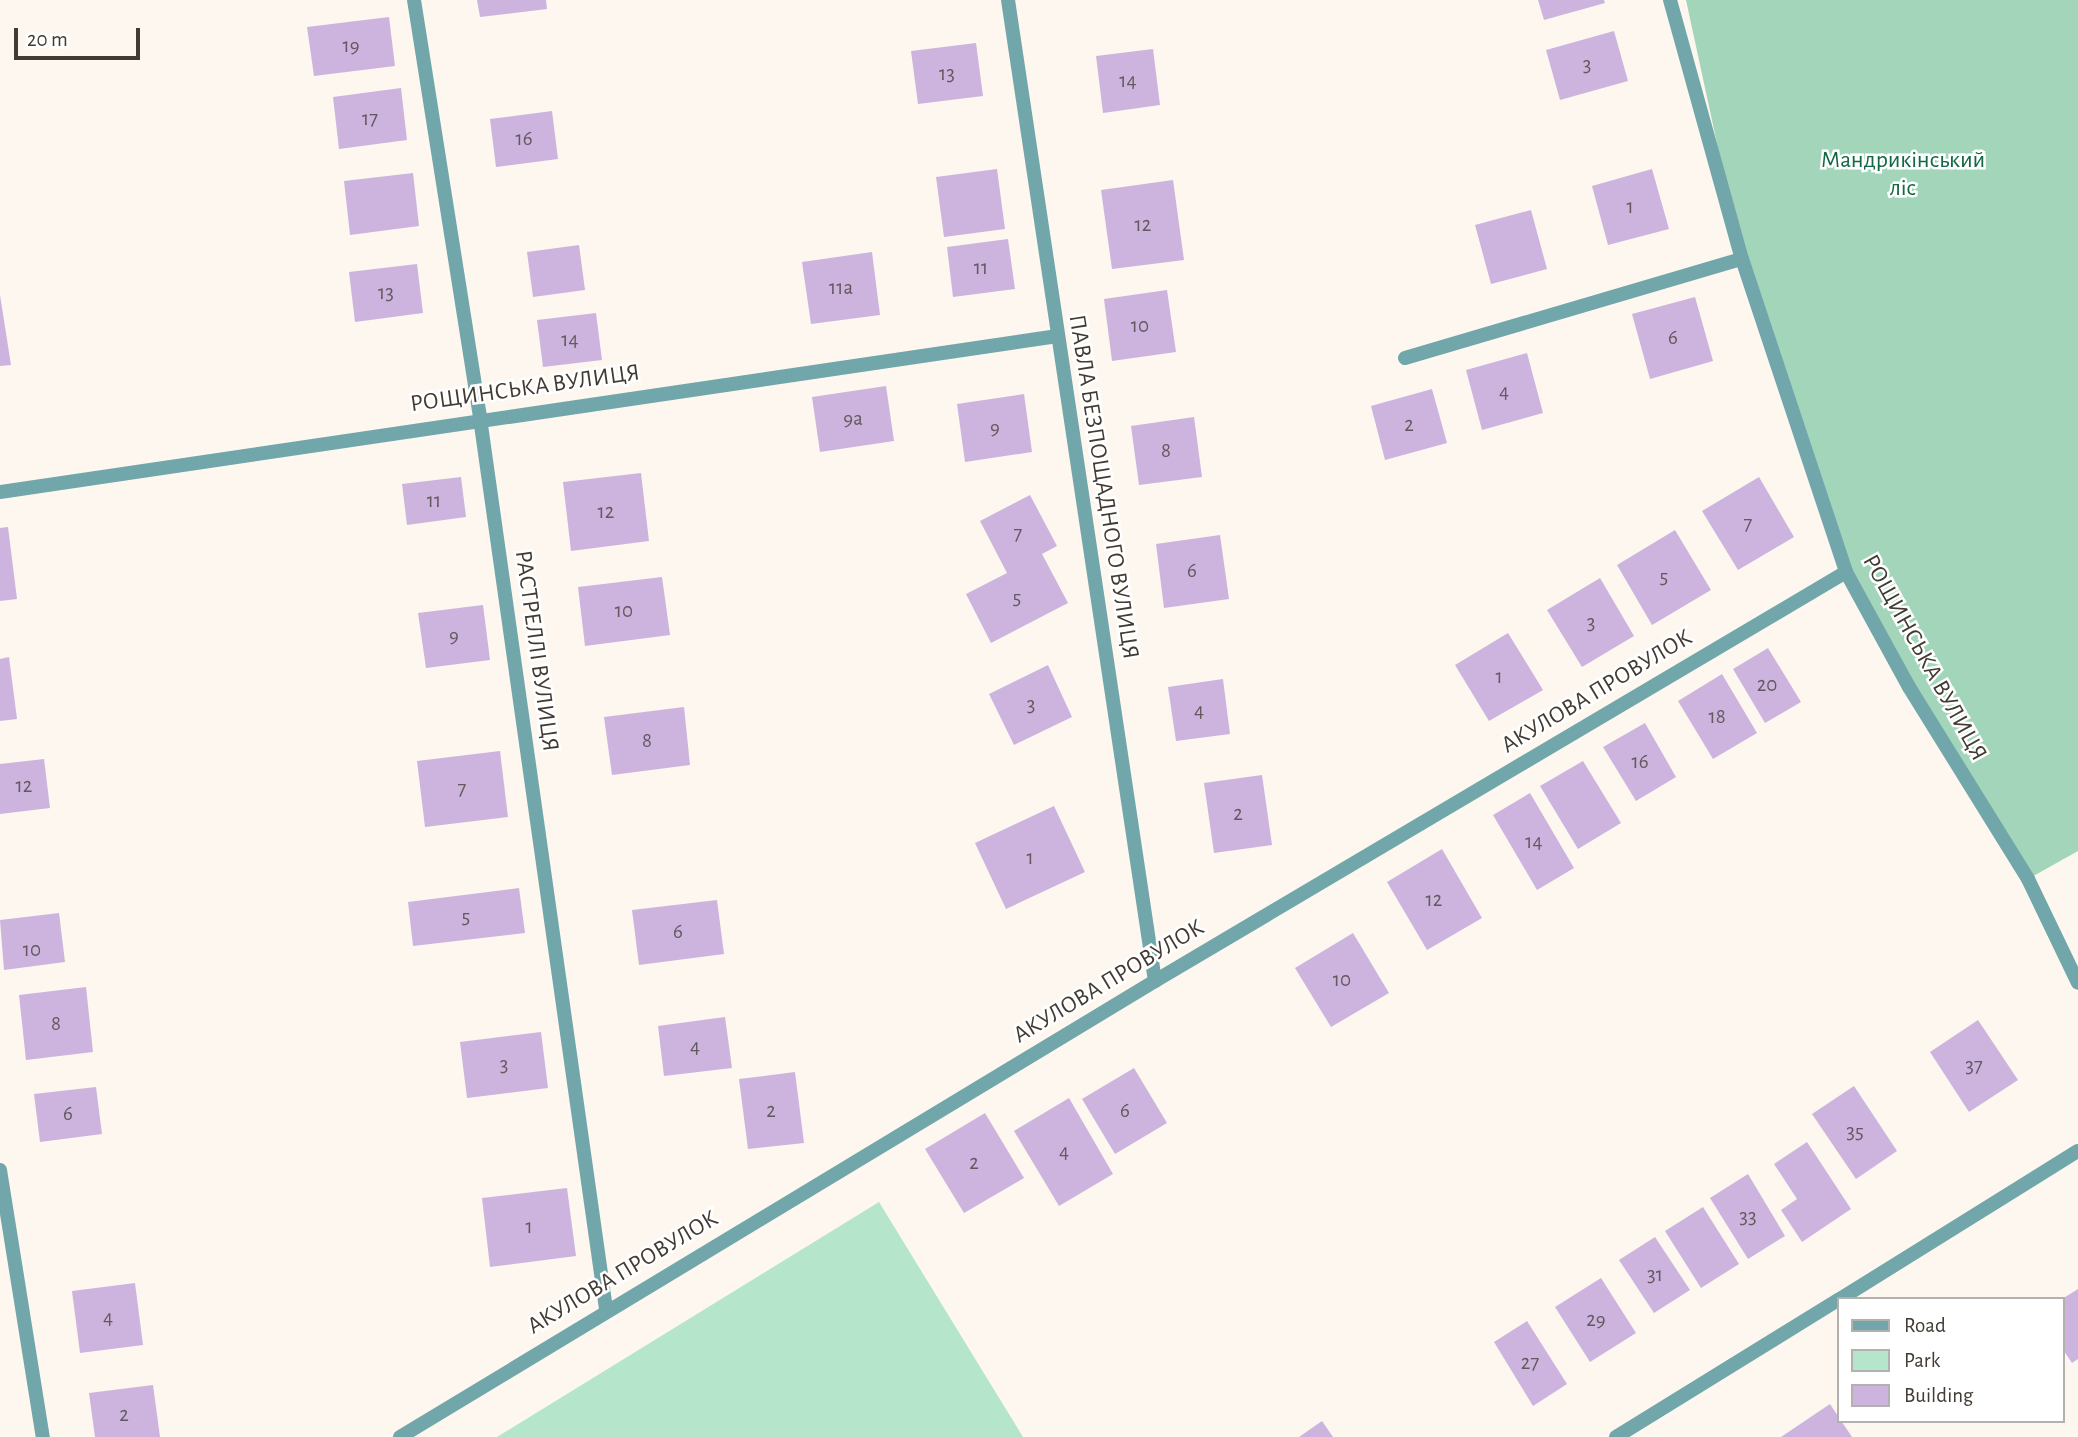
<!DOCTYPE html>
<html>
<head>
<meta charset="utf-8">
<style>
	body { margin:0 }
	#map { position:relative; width:2078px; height:1437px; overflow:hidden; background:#fdf7ef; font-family:"Alegreya Sans",sans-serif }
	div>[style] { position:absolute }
	.green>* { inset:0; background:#b5e6cb }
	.forest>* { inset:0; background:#a2d5b9 }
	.building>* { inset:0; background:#ccb4df }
	.street>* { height:14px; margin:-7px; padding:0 7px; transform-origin:7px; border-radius:7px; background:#71a6aa }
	span { translate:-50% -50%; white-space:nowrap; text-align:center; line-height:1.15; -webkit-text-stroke:5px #fff; paint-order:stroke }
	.number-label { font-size:21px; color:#64595e }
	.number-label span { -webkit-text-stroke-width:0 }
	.park-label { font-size:24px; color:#146845 }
	.street-label { font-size:24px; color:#413b33 }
	.legend { position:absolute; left:1837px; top:1297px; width:228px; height:126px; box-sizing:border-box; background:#fff; border:2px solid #b3b1ad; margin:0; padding:9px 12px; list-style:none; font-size:21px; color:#413b33 }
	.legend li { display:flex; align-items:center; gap:14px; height:35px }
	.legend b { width:35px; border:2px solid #b3b1ad }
	.scale { position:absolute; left:14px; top:28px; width:126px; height:32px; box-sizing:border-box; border:4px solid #413b33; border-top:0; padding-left:9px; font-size:21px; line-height:24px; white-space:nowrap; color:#413b33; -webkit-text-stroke:5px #fff; paint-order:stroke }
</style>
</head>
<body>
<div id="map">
	<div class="green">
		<div style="clip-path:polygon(879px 1202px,1023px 1437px,497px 1437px)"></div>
	</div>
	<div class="forest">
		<div style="clip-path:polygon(1686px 0,2078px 0,2078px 851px,2028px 879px,1846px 572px,1742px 259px)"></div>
	</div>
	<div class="building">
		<div style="clip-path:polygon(477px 0,546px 0,547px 9px,480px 17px)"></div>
		<div style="clip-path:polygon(1538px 0,1604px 0,1605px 3px,1544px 20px)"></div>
		<div style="clip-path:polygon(389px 17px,395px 66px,314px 76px,307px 27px)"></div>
		<div style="clip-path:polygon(1614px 31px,1628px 81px,1560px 100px,1546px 50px)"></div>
		<div style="clip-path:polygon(976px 43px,983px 96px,918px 104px,911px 51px)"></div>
		<div style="clip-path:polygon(1153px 49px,1160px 105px,1103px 113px,1096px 56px)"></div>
		<div style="clip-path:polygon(401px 88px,407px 140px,339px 149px,333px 97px)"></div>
		<div style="clip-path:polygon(552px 111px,558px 159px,496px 167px,490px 119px)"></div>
		<div style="clip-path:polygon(997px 169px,1005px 229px,944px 237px,936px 177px)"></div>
		<div style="clip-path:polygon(1652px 169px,1669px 229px,1608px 245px,1592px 186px)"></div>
		<div style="clip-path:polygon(413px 173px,419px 226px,350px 235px,344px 181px)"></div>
		<div style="clip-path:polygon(1173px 180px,1184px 260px,1112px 269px,1101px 190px)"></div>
		<div style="clip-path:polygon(1531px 210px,1547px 269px,1491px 284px,1475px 225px)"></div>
		<div style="clip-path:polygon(1008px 239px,1015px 289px,953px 297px,947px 247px)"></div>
		<div style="clip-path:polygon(579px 245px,585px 290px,533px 297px,527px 252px)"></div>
		<div style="clip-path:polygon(872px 252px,880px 315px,811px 324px,802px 262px)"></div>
		<div style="clip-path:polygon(417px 264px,423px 313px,355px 322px,349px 272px)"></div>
		<div style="clip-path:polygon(1167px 290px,1176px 352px,1112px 361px,1104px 299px)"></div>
		<div style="clip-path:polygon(0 295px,11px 365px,0 366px)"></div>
		<div style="clip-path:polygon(1695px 297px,1713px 361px,1650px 379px,1632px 314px)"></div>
		<div style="clip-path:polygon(596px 313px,602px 360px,543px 367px,537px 320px)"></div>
		<div style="clip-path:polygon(1527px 353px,1543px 413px,1482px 430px,1466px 370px)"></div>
		<div style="clip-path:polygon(886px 386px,894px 441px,820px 452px,812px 397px)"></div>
		<div style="clip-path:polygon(1432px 389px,1447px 443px,1385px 460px,1371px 406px)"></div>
		<div style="clip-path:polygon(1024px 394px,1032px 452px,965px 462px,957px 404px)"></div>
		<div style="clip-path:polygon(1194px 417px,1202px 477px,1139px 485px,1131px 426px)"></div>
		<div style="clip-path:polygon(641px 473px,649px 541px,571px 551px,563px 482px)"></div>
		<div style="clip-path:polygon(461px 477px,466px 517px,407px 525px,402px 484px)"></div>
		<div style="clip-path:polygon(1759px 477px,1794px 537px,1738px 570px,1702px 511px)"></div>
		<div style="clip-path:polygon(1030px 495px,1057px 546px,1042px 554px,1068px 603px,991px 643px,966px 594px,1007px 573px,980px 521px)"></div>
		<div style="clip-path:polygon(8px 527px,17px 599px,0 601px,0 528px)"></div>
		<div style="clip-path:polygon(1675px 530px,1711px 590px,1652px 625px,1617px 565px)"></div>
		<div style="clip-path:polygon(1220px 535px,1229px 599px,1164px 608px,1156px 544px)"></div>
		<div style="clip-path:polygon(662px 577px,670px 635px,585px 646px,578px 587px)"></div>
		<div style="clip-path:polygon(1600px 578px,1634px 636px,1582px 667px,1547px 610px)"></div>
		<div style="clip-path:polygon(483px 605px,490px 660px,426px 668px,418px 613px)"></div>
		<div style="clip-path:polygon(1508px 633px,1543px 690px,1489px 721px,1455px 665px)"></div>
		<div style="clip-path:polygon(1768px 648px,1801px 702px,1765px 723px,1733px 669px)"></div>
		<div style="clip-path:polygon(9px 657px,17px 719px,0 721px,0 659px)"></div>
		<div style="clip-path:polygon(1048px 665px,1072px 717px,1014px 745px,989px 694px)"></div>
		<div style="clip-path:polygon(1722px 674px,1757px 733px,1713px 759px,1678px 701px)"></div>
		<div style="clip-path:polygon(1223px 679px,1230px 734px,1176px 741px,1168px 687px)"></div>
		<div style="clip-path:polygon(684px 707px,690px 765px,612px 775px,604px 717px)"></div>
		<div style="clip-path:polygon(1645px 723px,1676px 777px,1636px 801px,1603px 747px)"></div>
		<div style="clip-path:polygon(500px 751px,508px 817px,425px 827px,417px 761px)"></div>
		<div style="clip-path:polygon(44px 759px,50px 808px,0 814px,0 764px)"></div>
		<div style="clip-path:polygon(1583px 761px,1621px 823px,1578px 849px,1540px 786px)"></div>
		<div style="clip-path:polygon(1262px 775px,1272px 845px,1214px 853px,1204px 783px)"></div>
		<div style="clip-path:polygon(1530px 793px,1574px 868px,1537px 890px,1493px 815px)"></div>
		<div style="clip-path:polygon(1054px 806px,1085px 872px,1006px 909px,975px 843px)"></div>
		<div style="clip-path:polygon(1442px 849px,1482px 918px,1427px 950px,1387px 882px)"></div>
		<div style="clip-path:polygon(519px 888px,525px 933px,413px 946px,408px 902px)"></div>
		<div style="clip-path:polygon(717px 900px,724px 954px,639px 965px,632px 910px)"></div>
		<div style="clip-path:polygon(59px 913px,65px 962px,4px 970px,0 920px)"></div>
		<div style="clip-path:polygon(1353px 933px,1389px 993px,1331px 1027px,1295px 968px)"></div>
		<div style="clip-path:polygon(86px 987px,93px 1052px,26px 1060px,19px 995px)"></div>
		<div style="clip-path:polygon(725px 1017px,732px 1068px,664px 1076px,658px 1026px)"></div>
		<div style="clip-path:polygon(1978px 1020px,2018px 1080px,1969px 1112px,1930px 1052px)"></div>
		<div style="clip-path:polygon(541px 1032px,548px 1088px,467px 1098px,460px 1042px)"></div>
		<div style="clip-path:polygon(1134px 1068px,1167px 1123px,1115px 1154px,1082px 1099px)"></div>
		<div style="clip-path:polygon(795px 1072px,804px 1143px,748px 1149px,739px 1079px)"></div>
		<div style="clip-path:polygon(1854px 1086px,1897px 1151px,1856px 1179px,1812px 1114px)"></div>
		<div style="clip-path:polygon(96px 1087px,102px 1134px,40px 1142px,34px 1094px)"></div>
		<div style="clip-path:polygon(1069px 1098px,1113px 1174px,1059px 1206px,1014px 1131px)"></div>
		<div style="clip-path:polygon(985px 1113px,1024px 1178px,964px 1213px,925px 1149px)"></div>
		<div style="clip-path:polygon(1807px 1142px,1851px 1209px,1802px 1242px,1781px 1210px,1797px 1199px,1774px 1164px)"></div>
		<div style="clip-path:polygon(1748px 1174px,1785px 1236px,1748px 1259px,1710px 1198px)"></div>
		<div style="clip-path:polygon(567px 1188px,576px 1256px,490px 1267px,482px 1198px)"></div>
		<div style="clip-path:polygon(1703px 1207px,1739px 1264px,1701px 1288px,1665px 1231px)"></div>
		<div style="clip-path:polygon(1655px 1237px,1690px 1290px,1654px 1313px,1619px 1260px)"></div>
		<div style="clip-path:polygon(1601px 1278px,1636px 1333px,1590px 1362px,1555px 1307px)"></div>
		<div style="clip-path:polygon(135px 1283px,143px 1345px,80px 1353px,72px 1291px)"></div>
		<div style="clip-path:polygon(2078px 1289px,2078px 1359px,2072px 1363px,2062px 1348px,2062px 1299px)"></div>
		<div style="clip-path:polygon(1527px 1321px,1567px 1384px,1533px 1406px,1494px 1342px)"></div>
		<div style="clip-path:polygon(153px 1385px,160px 1437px,95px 1437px,89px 1393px)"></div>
		<div style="clip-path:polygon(1830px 1404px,1852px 1437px,1781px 1437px)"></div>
		<div style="clip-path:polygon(1322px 1421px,1333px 1437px,1299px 1437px)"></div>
	</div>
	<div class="street">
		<div style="left:414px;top:0;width:423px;rotate:81deg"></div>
		<div style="left:480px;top:418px;width:900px;rotate:81.95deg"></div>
		<div style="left:1008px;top:0;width:992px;rotate:81.48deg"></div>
		<div style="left:1670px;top:0;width:269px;rotate:74.5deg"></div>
		<div style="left:1742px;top:259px;width:330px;rotate:71.6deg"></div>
		<div style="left:1846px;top:572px;width:131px;rotate:61.3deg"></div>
		<div style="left:1909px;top:687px;width:226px;rotate:58.2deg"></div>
		<div style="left:2028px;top:879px;width:115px;rotate:64.3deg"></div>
		<div style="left:1405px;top:358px;width:351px;rotate:-16.4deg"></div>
		<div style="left:0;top:492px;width:1069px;rotate:-8.39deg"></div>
		<div style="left:0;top:1170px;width:270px;rotate:80.9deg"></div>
		<div style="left:1840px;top:1299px;width:280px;rotate:-31.9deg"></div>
		<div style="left:400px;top:1437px;width:882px;rotate:-31.13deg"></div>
		<div style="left:1155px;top:981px;width:803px;rotate:-30.62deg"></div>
		<div style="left:1616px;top:1437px;width:261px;rotate:-31.7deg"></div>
	</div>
	<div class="number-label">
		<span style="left:351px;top:46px">19</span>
		<span style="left:1587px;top:65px">3</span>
		<span style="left:947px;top:74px">13</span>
		<span style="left:1128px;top:81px">14</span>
		<span style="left:370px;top:119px">17</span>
		<span style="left:524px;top:139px">16</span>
		<span style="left:1630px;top:207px">1</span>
		<span style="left:1143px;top:225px">12</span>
		<span style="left:981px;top:268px">11</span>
		<span style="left:841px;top:288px">11а</span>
		<span style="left:386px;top:293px">13</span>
		<span style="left:1140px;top:326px">10</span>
		<span style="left:1673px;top:338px">6</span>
		<span style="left:570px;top:340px">14</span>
		<span style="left:1504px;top:392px">4</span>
		<span style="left:853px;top:419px">9а</span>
		<span style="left:1409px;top:425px">2</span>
		<span style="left:995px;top:428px">9</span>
		<span style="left:1166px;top:451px">8</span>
		<span style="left:434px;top:501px">11</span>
		<span style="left:606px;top:512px">12</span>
		<span style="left:1748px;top:524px">7</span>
		<span style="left:1018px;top:534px">7</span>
		<span style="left:1192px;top:571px">6</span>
		<span style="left:1664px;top:577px">5</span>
		<span style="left:1017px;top:598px">5</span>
		<span style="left:624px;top:611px">10</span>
		<span style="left:1591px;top:623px">3</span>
		<span style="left:454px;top:636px">9</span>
		<span style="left:1499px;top:677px">1</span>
		<span style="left:1767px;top:685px">20</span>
		<span style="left:1031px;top:705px">3</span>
		<span style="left:1199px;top:711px">4</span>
		<span style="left:1717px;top:717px">18</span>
		<span style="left:647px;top:741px">8</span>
		<span style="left:1640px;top:762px">16</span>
		<span style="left:24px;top:786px">12</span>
		<span style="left:462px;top:789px">7</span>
		<span style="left:1238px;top:814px">2</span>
		<span style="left:1534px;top:842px">14</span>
		<span style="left:1030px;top:858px">1</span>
		<span style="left:1434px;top:900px">12</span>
		<span style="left:466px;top:917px">5</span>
		<span style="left:678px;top:932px">6</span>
		<span style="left:32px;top:950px">10</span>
		<span style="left:1342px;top:980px">10</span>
		<span style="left:56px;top:1024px">8</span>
		<span style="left:695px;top:1047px">4</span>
		<span style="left:504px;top:1065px">3</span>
		<span style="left:1974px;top:1066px">37</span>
		<span style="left:771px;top:1111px">2</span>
		<span style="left:1125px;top:1111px">6</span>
		<span style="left:68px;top:1114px">6</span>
		<span style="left:1855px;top:1132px">35</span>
		<span style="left:1064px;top:1152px">4</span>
		<span style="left:974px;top:1163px">2</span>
		<span style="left:1748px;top:1217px">33</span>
		<span style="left:529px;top:1227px">1</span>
		<span style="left:1655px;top:1275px">31</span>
		<span style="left:108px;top:1318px">4</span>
		<span style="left:1596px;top:1320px">29</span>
		<span style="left:1530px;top:1363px">27</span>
		<span style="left:124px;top:1415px">2</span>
	</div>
	<div class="park-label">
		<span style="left:1903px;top:175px">Мандрикінський<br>ліс</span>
	</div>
	<div class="street-label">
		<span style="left:525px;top:389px;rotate:-8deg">РОЩИНСЬКА ВУЛИЦЯ</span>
		<span style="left:1103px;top:487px;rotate:81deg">ПАВЛА БЕЗПОЩАДНОГО ВУЛИЦЯ</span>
		<span style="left:536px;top:651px;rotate:82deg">РАСТРЕЛЛІ ВУЛИЦЯ</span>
		<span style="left:1924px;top:658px;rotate:61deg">РОЩИНСЬКА ВУЛИЦЯ</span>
		<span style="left:1597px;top:692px;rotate:-31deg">АКУЛОВА ПРОВУЛОК</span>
		<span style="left:1109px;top:982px;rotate:-31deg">АКУЛОВА ПРОВУЛОК</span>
		<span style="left:623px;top:1273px;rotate:-31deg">АКУЛОВА ПРОВУЛОК</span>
	</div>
	<ul class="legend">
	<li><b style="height:9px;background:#71a6aa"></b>Road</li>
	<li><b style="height:19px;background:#b5e6cb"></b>Park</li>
	<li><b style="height:19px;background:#ccb4df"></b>Building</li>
	</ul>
	<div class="scale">20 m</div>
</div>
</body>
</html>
